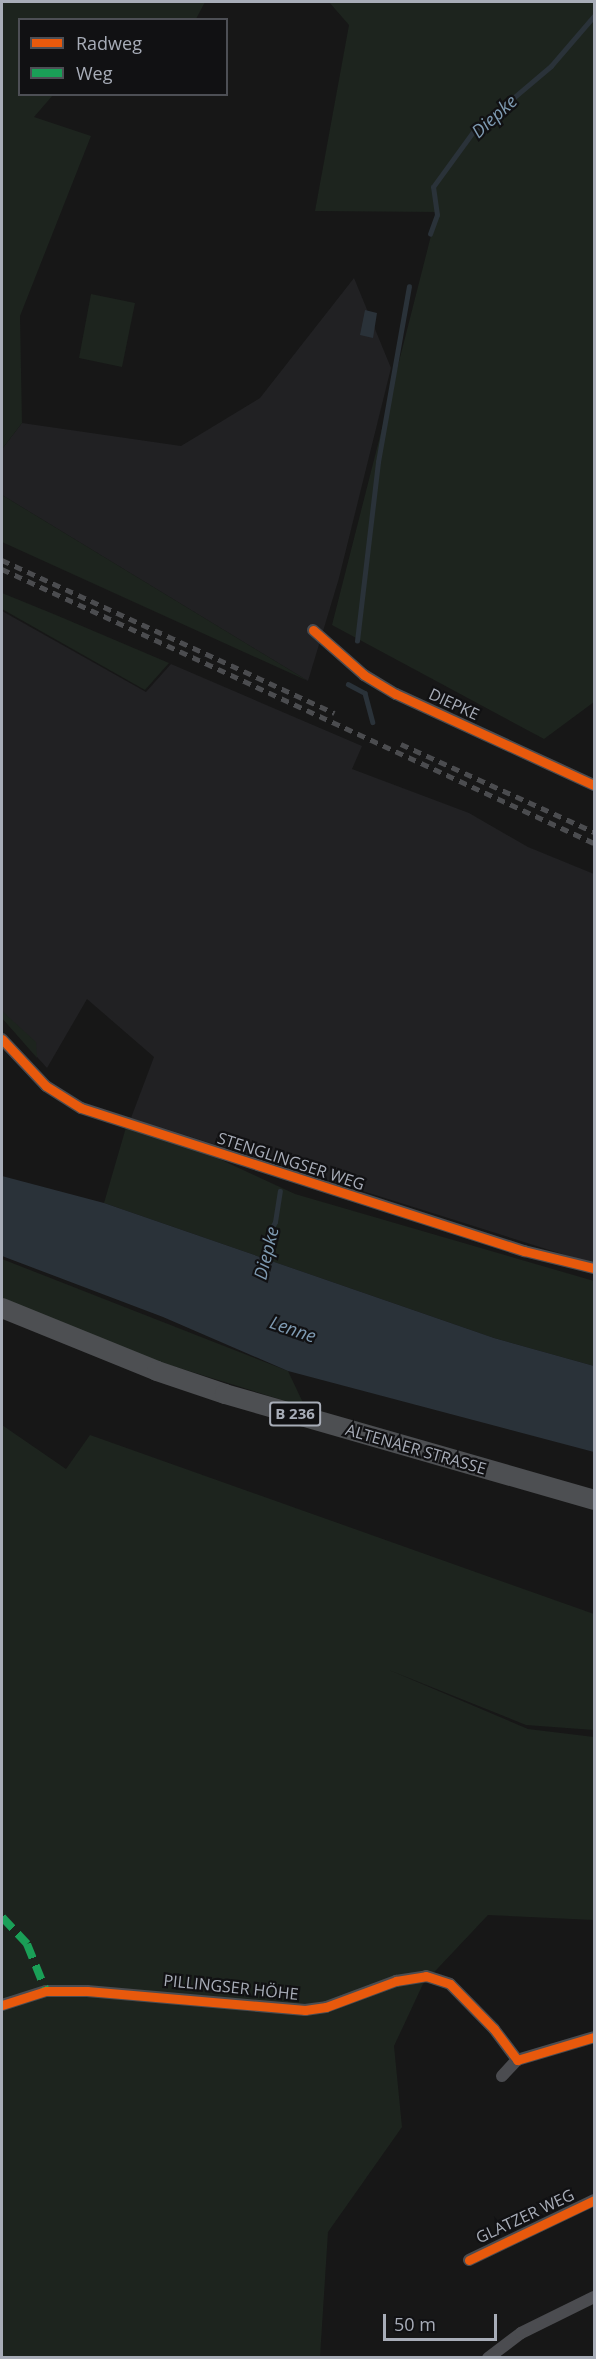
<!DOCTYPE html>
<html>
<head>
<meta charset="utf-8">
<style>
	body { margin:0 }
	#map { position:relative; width:596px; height:2359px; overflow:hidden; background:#171717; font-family:"Open Sans",sans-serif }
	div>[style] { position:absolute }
	.built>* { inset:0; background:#212123 }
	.green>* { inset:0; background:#1d241e }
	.water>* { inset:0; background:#2a3239 }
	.stream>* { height:4.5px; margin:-2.25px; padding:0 2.25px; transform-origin:2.25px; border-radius:2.25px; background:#2a3239 }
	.street>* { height:12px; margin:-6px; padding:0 6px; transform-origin:6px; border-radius:6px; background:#4b4c50 }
	.primary>* { height:20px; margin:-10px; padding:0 10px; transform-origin:10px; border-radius:10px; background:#4d4f52 }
	.rail>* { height:4.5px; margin-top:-2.25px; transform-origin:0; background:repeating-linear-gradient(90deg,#4b4c4f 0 8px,transparent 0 14px) }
	.quiet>* { height:8px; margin-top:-4px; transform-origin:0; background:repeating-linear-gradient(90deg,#1a9f57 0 15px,transparent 0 23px) }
	.cycleway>* { height:9px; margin:-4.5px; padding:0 4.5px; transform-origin:4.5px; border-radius:4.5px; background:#e8590c }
	span { translate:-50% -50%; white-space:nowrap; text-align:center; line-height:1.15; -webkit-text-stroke:4.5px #111113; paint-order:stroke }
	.shield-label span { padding:2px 4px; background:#111113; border:2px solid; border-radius:4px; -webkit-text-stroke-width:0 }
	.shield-label { font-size:15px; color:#a8adb8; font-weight:700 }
	.street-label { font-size:16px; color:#a8adb8 }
	.water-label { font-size:18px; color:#7f9bb3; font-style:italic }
	.frame { position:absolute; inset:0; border:3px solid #a8adb8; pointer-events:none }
	.legend { position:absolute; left:18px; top:18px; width:210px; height:78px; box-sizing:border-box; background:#111113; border:2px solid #4d4f55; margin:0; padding:8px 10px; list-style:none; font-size:18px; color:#a8adb8 }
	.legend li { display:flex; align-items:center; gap:12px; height:30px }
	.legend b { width:30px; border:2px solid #4d4f55 }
	.scale { position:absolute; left:383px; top:2314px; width:114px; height:27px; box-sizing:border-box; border:3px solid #a8adb8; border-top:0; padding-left:8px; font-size:18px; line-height:21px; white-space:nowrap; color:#a8adb8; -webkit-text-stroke:4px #111113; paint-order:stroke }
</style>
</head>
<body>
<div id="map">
	<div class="built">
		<div style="clip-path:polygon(354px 278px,391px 368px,339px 578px,308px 681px,2px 495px,2px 449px,22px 423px,181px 446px,260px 398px)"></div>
		<div style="clip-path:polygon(2px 611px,146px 692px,171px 664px,362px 746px,352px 769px,469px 813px,528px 847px,594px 874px,594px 1264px,131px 1118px,154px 1057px,87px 999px,47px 1068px,2px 1018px)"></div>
	</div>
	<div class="green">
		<div style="clip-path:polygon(2px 2px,205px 2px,196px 19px,20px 20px,20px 94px,53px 95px,34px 117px,91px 136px,20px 316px,22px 423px,2px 449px)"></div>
		<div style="clip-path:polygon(329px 2px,594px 2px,594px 702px,544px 739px,332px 625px,437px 212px,315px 211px,349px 25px)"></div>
		<div style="clip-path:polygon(91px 294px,135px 303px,122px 367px,79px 358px)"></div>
		<div style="clip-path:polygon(2px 495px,308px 681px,2px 542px)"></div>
		<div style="clip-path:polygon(2px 593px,56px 615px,169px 663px,145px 690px,2px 609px)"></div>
		<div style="clip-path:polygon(2px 1011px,36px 1042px,37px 1058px,2px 1018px)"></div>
		<div style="clip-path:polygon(129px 1117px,295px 1194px,594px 1281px,594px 1366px,494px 1338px,104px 1203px)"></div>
		<div style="clip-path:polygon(2px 1259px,288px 1371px,305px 1407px,147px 1358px,2px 1300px)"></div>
		<div style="clip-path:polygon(2px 1425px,66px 1469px,90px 1435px,594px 1614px,594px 1730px,526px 1725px,389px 1670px,528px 1729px,594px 1737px,594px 1920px,488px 1915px,423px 1984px,394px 2046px,402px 2127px,328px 2232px,320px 2357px,2px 2357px)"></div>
	</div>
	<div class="water">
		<div style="clip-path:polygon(365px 310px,377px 313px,373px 338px,360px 335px)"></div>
		<div style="clip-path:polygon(2px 1176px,104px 1203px,494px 1338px,594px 1366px,594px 1452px,288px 1371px,163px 1317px,2px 1256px)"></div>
	</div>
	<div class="stream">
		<div style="left:430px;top:234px;width:20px;rotate:-70deg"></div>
		<div style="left:437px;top:215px;width:28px;rotate:-98deg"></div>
		<div style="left:433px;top:187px;width:68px;rotate:-54deg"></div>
		<div style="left:473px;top:132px;width:102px;rotate:-40.2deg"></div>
		<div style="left:551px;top:66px;width:66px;rotate:-49.3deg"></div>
		<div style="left:357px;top:641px;width:180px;rotate:-83.3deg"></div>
		<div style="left:378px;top:462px;width:178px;rotate:-80deg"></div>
		<div style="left:348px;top:684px;width:19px;rotate:28deg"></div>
		<div style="left:365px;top:693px;width:30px;rotate:75deg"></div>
		<div style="left:264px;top:1267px;width:28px;rotate:-86deg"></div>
		<div style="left:266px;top:1239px;width:19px;rotate:-62deg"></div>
		<div style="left:275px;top:1222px;width:31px;rotate:-81deg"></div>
	</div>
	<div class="street">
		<div style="left:313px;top:630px;width:68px;rotate:41.4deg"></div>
		<div style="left:364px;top:675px;width:37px;rotate:31deg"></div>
		<div style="left:396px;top:694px;width:218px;rotate:24.7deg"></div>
		<div style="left:2px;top:1039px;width:64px;rotate:46.9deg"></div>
		<div style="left:46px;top:1086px;width:41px;rotate:32.2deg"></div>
		<div style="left:81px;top:1108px;width:466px;rotate:17.9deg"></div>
		<div style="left:524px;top:1251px;width:72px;rotate:13.7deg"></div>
		<div style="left:2px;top:2005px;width:46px;rotate:-17.7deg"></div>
		<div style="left:46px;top:1991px;width:41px"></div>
		<div style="left:87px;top:1991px;width:219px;rotate:5deg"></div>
		<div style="left:305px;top:2010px;width:21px;rotate:-8deg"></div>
		<div style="left:326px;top:2007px;width:75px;rotate:-20.4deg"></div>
		<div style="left:396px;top:1981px;width:30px;rotate:-9deg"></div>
		<div style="left:426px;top:1976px;width:25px;rotate:18deg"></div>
		<div style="left:450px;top:1984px;width:63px;rotate:45.6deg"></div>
		<div style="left:494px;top:2029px;width:39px;rotate:53deg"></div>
		<div style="left:517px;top:2060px;width:80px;rotate:-16.6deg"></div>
		<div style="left:502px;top:2076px;width:22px;rotate:-47deg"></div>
		<div style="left:469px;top:2260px;width:139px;rotate:-25.6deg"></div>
		<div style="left:488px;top:2358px;width:41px;rotate:-37.1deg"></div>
		<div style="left:521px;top:2333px;width:81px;rotate:-26.3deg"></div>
	</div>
	<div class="primary">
		<div style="left:2px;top:1308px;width:167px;rotate:22.1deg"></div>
		<div style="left:157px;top:1371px;width:72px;rotate:18.7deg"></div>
		<div style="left:225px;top:1394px;width:384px;rotate:16deg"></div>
	</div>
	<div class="rail">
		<div style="left:2px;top:560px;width:366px;rotate:24.7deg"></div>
		<div style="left:2px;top:569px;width:652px;rotate:24.84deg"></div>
		<div style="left:401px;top:744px;width:212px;rotate:24.5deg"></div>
	</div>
	<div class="quiet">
		<div style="left:2px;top:1917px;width:37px;rotate:47deg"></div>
		<div style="left:27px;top:1944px;width:51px;rotate:68deg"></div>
	</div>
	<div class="cycleway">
		<div style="left:313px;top:630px;width:68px;rotate:41.4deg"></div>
		<div style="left:364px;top:675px;width:37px;rotate:31deg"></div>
		<div style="left:396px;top:694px;width:218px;rotate:24.7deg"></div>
		<div style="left:2px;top:1039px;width:64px;rotate:46.9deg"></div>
		<div style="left:46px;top:1086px;width:41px;rotate:32.2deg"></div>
		<div style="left:81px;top:1108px;width:466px;rotate:17.9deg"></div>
		<div style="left:524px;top:1251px;width:72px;rotate:13.7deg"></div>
		<div style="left:2px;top:2005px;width:46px;rotate:-17.7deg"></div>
		<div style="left:46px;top:1991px;width:41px"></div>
		<div style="left:87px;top:1991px;width:219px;rotate:5deg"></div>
		<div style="left:305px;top:2010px;width:21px;rotate:-8deg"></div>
		<div style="left:326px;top:2007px;width:75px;rotate:-20.4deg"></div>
		<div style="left:396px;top:1981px;width:30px;rotate:-9deg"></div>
		<div style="left:426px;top:1976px;width:25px;rotate:18deg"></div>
		<div style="left:450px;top:1984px;width:63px;rotate:45.6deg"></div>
		<div style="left:494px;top:2029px;width:39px;rotate:53deg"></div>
		<div style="left:517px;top:2060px;width:80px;rotate:-16.6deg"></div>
		<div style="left:469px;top:2260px;width:139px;rotate:-25.6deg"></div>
	</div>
	<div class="shield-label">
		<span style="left:295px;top:1414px">B 236</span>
	</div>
	<div class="street-label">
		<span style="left:454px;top:704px;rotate:25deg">DIEPKE</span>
		<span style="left:291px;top:1161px;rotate:18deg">STENGLINGSER WEG</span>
		<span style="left:416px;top:1449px;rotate:16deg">ALTENAER STRASSE</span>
		<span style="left:231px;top:1987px;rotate:6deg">PILLINGSER HÖHE</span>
		<span style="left:525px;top:2216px;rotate:-25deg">GLATZER WEG</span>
	</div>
	<div class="water-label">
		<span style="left:494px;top:116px;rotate:-42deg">Diepke</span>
		<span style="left:266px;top:1253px;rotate:-76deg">Diepke</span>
		<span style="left:293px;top:1329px;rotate:19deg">Lenne</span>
	</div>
	<div class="frame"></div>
	<ul class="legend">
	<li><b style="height:8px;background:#e8590c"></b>Radweg</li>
	<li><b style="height:8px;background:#1a9f57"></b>Weg</li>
	</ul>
	<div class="scale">50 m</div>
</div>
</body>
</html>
